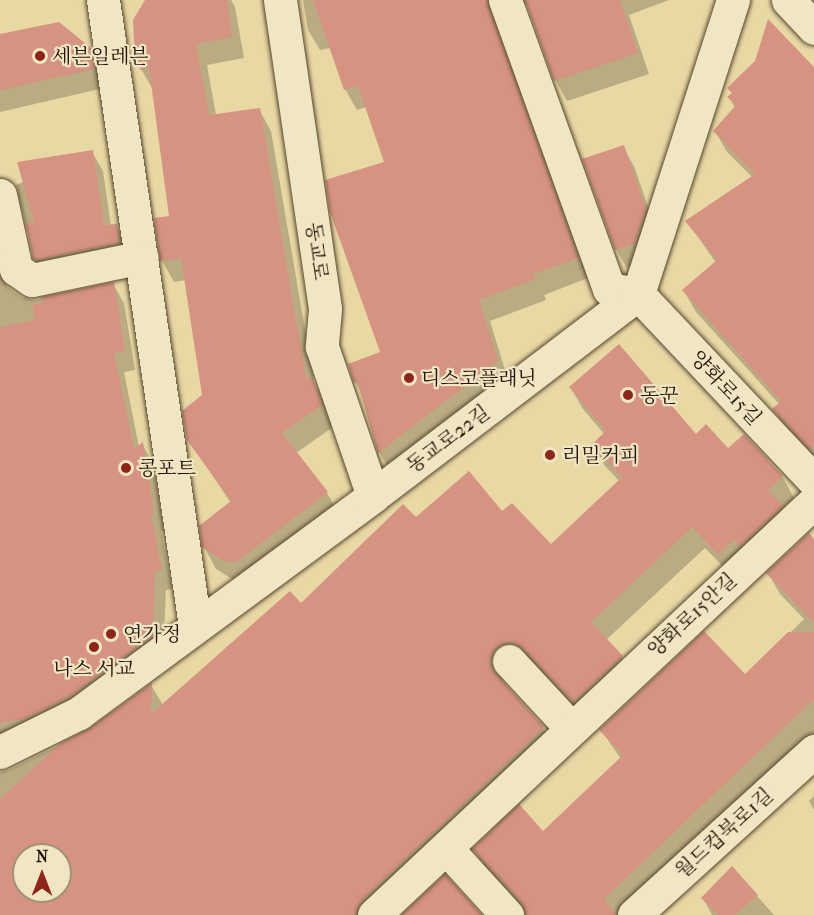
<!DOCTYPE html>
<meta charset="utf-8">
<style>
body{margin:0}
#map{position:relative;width:814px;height:915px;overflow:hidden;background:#e8d8a4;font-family:"IM FELL French Canon","Noto Serif KR",serif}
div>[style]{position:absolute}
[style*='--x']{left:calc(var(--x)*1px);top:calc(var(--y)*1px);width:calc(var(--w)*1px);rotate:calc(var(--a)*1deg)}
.shadow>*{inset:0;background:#0003}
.building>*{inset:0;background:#d69382}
.roads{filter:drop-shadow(0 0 2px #56462e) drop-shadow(0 0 2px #56462e)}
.minor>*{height:33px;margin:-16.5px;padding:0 16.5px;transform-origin:16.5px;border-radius:16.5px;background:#f0e6c4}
.dots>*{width:16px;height:16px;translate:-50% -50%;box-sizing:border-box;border:3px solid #f0e6c4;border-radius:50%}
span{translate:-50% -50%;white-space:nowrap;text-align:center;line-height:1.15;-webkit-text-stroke:4.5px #f0e6c4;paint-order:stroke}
.poi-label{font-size:20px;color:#251506}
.left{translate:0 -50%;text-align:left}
.street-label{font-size:20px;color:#251506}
.north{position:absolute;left:12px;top:843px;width:60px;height:60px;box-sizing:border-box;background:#f0e6c4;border:2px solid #9f9278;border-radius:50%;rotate:0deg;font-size:16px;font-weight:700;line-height:24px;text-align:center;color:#251506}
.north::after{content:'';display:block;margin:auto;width:21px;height:27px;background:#8f2418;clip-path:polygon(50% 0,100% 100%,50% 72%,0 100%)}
</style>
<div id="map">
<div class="shadow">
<div style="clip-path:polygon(153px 0,231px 0,235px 7px,244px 58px,207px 65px,216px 115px,259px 109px,271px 131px,314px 382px,324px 400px,333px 427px,296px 453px,327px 493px,339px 514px,237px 582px,216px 569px,204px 547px,231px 503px,188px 439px,204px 396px,186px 280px,174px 282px,162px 261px,156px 219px,171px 217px,153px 90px,136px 60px,134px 20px)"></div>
<div style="clip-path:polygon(303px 0,669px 0,629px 15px,649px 74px,567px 101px,556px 81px,528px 5px,520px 2px,588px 278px,544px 295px,546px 300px,490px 321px,509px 383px,391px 473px,380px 453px,363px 394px,355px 382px,382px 353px,385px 163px,367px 107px,357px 110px,345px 89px,331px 48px,320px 50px,308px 30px)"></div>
<div style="clip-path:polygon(0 35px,90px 49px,102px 69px,104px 88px,0 112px)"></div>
<div style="clip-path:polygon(814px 88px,814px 460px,786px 430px,774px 409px,779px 404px,696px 312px,684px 291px,716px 263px,687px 221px,752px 177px,727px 152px,715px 131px,735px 108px,729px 97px)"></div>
<div style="clip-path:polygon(623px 147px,634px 166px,656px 230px,645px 263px,627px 268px,616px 249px)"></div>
<div style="clip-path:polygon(92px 152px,103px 171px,111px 226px,116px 225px,127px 245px,46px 277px,34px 257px,16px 185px)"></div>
<div style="clip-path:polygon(0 252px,7px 287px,21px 297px,35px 300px,113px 284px,124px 303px,135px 370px,124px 372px,139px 447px,142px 444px,153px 463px,164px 532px,161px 530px,172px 589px,166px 590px,163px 655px,0 757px)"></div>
<div style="clip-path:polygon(evenodd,571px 388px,696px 436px,782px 476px,794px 498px,783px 508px,794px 528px,731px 575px,705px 548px,606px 640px,621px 657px,634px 678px,586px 722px,503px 677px,502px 684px,543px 728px,555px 749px,381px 915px,0 915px,0 772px,9px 770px,88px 731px,151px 685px,163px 705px,416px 519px,501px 513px,551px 546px,620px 482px,605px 466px,593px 445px,604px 434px,583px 409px,571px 388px,24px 855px,60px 855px,60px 891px,24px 891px,24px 855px)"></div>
<div style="clip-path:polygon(814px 541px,814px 732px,621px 915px,527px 915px,486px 870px,474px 849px,543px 833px,621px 759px,601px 730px,745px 677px,804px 619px,780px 594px,768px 573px)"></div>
<div style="clip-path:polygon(814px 796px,814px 810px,809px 801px)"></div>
<div style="clip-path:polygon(732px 868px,774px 915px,712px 915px,703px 898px)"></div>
</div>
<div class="building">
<div style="clip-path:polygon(145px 0,227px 0,232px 37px,196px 44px,209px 115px,260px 108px,306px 379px,312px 377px,322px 405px,282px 433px,328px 492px,235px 563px,223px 561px,202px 547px,199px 526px,231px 501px,187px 440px,182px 411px,202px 395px,181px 258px,160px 261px,154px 218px,169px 216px,149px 68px,140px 70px,138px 59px,135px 60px,133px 20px)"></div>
<div style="clip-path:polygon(313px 0,487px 0,578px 258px,533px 274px,535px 279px,479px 300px,498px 361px,378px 453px,357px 381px,354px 383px,348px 364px,380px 352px,330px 212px,325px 180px,384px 162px,358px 86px,344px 90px)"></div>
<div style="clip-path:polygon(525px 0,620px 0,638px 53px,554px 81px)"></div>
<div style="clip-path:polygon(768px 19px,814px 67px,814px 446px,810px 450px,772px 409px,781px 401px,682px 290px,717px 260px,685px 221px,755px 174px,713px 131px,736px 105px,727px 97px,732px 93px,727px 88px,755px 61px)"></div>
<div style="clip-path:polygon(59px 22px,91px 48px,94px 69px,0 90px,0 34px)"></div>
<div style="clip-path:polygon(624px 145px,646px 209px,634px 244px,615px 250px,582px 159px)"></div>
<div style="clip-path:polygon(93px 150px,104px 225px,117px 224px,120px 243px,36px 260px,33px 258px,26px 224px,34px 222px,17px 162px)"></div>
<div style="clip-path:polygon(114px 282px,125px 351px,114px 353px,134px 449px,143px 442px,154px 514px,151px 513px,162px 570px,155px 571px,153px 635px,69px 697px,24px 719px,0 723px,0 327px,35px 320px,32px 305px,43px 303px,41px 297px)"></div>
<div style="clip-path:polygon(evenodd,619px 344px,696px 434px,706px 424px,728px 448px,744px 434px,783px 476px,768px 490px,783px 506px,740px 546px,734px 539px,718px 555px,692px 527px,591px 622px,623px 656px,573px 702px,522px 648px,514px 643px,505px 643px,496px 648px,491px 656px,491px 666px,495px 673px,544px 727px,361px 901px,356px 915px,0 915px,0 799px,61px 743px,90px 728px,152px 683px,151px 714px,290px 591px,301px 603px,403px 504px,416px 517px,469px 471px,502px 511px,512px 503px,551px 544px,622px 477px,591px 445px,606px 431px,569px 387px,619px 344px,24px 855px,60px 855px,60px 891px,24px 891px,24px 855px)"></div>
<div style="clip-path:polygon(809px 533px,814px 539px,814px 623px,766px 573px)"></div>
<div style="clip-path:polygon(704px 631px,745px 674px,788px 632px,814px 632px,814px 699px,604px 899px,616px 915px,525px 915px,521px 902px,472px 849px,519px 804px,543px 831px,623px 755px,599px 730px)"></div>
<div style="clip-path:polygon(732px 866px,758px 895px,735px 915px,718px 915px,701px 898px)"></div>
<div style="clip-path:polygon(445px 874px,482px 915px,401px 915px)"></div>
</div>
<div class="roads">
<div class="minor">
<div style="--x:103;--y:0;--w:633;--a:81.64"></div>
<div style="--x:280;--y:0;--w:312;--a:81.7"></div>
<div style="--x:325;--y:309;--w:38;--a:95"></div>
<div style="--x:322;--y:347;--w:157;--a:71.1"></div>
<div style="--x:505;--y:0;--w:307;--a:70.2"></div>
<div style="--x:609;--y:289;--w:29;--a:10"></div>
<div style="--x:788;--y:0;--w:38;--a:47"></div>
<div style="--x:0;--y:195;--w:76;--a:77.8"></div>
<div style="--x:16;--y:269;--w:19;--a:35"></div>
<div style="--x:32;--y:280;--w:112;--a:-11.8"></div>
<div style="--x:638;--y:294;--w:257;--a:46.7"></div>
<div style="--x:509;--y:661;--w:91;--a:47.2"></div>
<div style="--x:0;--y:752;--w:88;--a:-26.3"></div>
<div style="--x:79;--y:713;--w:365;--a:-36.4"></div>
<div style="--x:373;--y:496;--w:333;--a:-37.3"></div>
<div style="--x:638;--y:294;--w:309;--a:-72.1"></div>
<div style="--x:446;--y:848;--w:91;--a:47.7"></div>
<div style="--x:374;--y:915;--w:603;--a:-43.19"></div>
<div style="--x:634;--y:915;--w:244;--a:-42.3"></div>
</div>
</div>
<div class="dots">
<div style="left:40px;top:56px;background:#8f2418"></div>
<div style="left:409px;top:378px;background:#8f2418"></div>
<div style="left:628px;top:395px;background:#8f2418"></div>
<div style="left:550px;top:455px;background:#8f2418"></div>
<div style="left:126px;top:468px;background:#8f2418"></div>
<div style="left:111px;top:634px;background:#8f2418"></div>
<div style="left:94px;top:647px;background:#8f2418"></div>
</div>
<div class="poi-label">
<span class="left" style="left:52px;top:56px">세븐일레븐</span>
<span class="left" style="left:421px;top:378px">디스코플래닛</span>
<span class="left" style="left:640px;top:395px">동꾼</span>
<span class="left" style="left:562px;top:455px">리밀커피</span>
<span class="left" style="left:138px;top:468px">콩포트</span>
<span class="left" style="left:123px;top:634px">연가정</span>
<span style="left:94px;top:668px">나스 서교</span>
</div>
<div class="street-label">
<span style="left:317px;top:251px;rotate:82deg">동교로</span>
<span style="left:726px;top:388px;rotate:47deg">양화로15길</span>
<span style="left:448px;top:439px;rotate:-37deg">동교로22길</span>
<span style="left:692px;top:615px;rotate:-43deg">양화로15안길</span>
<span style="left:724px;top:833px;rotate:-42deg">월드컵북로1길</span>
</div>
<div class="north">N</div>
</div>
